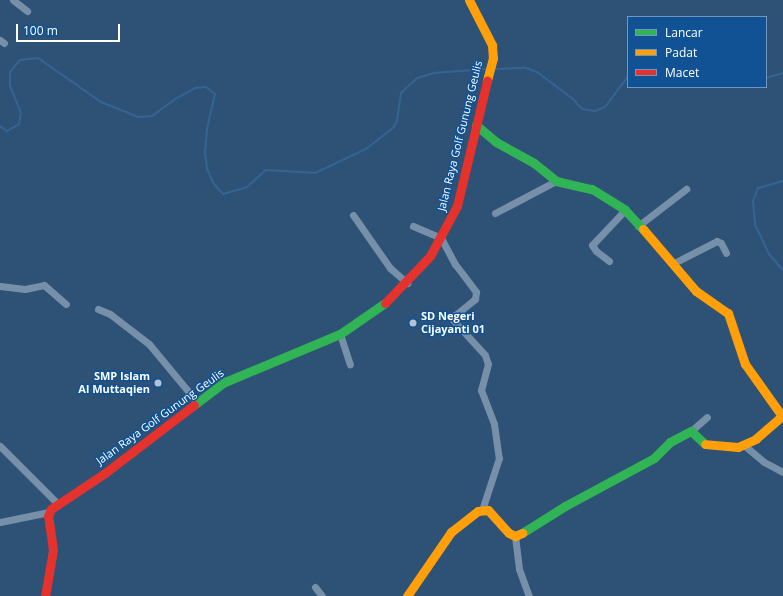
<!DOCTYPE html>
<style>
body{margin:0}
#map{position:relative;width:783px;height:596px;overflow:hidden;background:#2e5276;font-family:"Open Sans",sans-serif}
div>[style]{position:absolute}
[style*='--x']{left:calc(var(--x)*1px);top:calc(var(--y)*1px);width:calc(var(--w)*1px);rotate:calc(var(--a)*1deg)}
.stream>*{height:2px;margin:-1px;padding:0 1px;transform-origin:1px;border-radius:1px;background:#356494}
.street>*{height:7px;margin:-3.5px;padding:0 3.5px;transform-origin:3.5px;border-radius:3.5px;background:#7690a9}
.fast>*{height:9px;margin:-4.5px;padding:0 4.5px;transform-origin:4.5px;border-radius:4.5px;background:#30b455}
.slow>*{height:9px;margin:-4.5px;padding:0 4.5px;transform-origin:4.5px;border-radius:4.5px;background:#ff9f0a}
.jam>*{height:9px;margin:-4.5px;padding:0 4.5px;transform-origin:4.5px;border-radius:4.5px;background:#e5322d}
.dots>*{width:11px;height:11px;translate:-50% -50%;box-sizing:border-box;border:2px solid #105294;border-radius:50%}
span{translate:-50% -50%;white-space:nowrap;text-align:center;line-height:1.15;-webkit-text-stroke:3px #105294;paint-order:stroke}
.street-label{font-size:11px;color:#fff}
.poi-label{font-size:11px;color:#fff;font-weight:700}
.left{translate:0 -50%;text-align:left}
.right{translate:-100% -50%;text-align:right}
.legend{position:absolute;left:627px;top:16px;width:140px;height:72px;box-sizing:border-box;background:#105294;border:1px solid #7097bf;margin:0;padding:5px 7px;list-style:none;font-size:12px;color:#fff}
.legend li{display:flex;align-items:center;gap:8px;height:20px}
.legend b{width:20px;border:1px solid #7097bf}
.scale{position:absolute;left:16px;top:24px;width:104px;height:18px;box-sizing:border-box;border:2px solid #fff;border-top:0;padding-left:5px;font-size:12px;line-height:14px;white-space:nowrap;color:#fff;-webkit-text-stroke:3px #105294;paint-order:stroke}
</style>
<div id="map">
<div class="stream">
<div style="--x:493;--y:69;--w:33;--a:-2"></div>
<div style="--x:526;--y:68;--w:12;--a:20"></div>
<div style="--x:537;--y:72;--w:45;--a:36.9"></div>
<div style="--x:573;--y:99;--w:13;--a:48"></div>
<div style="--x:582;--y:109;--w:13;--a:9"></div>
<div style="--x:595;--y:111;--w:11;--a:-22"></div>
<div style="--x:605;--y:107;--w:38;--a:-53"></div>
<div style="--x:766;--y:78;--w:18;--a:-16"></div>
<div style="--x:0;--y:126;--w:9;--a:36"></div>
<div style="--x:7;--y:131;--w:14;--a:-30"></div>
<div style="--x:19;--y:124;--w:11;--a:-80"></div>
<div style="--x:21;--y:113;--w:29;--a:-112"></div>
<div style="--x:10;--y:86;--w:14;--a:-90"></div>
<div style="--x:10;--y:72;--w:16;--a:-50"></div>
<div style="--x:20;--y:60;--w:18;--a:-6"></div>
<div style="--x:38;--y:58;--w:77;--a:34.9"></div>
<div style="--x:101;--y:102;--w:40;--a:22"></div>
<div style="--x:138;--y:117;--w:14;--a:-4"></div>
<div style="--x:152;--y:116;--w:31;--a:-36"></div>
<div style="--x:177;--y:98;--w:21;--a:-29"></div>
<div style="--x:195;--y:88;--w:11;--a:-5"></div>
<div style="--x:206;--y:87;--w:11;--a:38"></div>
<div style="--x:215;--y:94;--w:37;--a:103"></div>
<div style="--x:207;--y:130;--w:22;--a:95"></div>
<div style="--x:205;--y:152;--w:17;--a:83"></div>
<div style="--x:207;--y:169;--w:17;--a:65"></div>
<div style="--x:214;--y:184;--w:13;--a:48"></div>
<div style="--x:223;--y:194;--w:25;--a:-16"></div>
<div style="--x:247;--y:187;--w:25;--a:-42"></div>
<div style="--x:266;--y:170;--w:49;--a:3.5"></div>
<div style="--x:315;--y:173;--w:56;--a:-25.2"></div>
<div style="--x:366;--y:149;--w:34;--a:-38"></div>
<div style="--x:393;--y:128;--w:8;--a:-60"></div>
<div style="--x:397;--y:121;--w:28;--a:-82"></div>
<div style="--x:401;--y:93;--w:22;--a:-43"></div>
<div style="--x:417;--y:78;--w:18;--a:-16"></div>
<div style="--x:434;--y:73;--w:53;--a:-4.3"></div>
<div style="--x:783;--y:181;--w:26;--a:164"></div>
<div style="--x:758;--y:188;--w:14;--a:111"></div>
<div style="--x:753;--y:201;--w:24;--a:85"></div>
<div style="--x:755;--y:225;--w:13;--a:63"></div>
<div style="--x:761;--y:237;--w:19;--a:65"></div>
<div style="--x:769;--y:254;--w:21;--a:49"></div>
</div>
<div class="street">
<div style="--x:13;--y:0;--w:18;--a:38"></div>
<div style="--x:0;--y:40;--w:5;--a:37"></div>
<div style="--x:495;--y:213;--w:69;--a:-27.7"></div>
<div style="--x:353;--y:215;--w:65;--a:55.1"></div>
<div style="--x:390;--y:268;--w:23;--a:41"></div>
<div style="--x:413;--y:226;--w:30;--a:23"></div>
<div style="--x:441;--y:238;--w:30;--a:62"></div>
<div style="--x:455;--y:264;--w:35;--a:53"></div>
<div style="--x:476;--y:292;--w:7;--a:98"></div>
<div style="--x:475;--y:299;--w:26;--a:141"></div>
<div style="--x:455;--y:315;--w:5;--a:112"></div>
<div style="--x:453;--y:320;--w:47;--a:47.6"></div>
<div style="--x:485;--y:355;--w:9;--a:72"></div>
<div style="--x:488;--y:364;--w:27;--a:105"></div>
<div style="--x:481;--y:390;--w:36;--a:69"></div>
<div style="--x:494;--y:424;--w:34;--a:82"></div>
<div style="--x:499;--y:458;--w:55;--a:108.1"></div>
<div style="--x:638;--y:226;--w:61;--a:-37.6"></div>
<div style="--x:609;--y:261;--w:16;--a:-142"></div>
<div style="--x:596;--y:251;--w:7;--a:-124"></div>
<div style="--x:592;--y:245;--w:48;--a:-46.7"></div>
<div style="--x:674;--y:263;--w:48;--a:-27.1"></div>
<div style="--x:717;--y:241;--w:4;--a:27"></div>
<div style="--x:721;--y:243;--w:11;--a:63"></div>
<div style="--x:0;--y:286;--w:25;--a:7"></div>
<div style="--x:25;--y:289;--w:19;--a:-12"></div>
<div style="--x:44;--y:285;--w:29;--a:41"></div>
<div style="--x:98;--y:309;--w:13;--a:23"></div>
<div style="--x:110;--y:314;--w:49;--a:37.6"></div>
<div style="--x:149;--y:344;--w:75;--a:50.4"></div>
<div style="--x:340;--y:334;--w:32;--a:72"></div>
<div style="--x:691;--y:431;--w:21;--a:-41"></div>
<div style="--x:0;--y:446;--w:82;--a:45"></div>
<div style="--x:745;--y:446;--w:25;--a:40"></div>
<div style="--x:764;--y:462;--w:21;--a:28"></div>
<div style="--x:0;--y:522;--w:50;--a:-11.5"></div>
<div style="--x:515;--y:536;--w:33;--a:83"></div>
<div style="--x:519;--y:569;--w:29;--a:70"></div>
<div style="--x:315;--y:587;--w:11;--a:52"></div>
</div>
<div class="fast">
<div style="--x:476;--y:125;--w:26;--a:40"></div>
<div style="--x:496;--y:142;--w:43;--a:28.9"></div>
<div style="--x:534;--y:163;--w:28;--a:39"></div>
<div style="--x:556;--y:181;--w:37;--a:13"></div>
<div style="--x:592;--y:189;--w:39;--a:32"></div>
<div style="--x:625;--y:210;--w:26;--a:47"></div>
<div style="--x:194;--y:405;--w:39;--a:-37"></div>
<div style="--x:225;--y:382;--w:125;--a:-22.7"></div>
<div style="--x:340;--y:334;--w:55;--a:-34.6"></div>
<div style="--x:522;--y:533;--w:51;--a:-32.1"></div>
<div style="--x:565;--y:506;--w:101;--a:-28.3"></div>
<div style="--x:654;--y:458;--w:23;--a:-45"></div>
<div style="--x:670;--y:442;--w:24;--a:-28"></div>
<div style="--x:691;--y:431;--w:19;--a:43"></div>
</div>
<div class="slow">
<div style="--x:469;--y:0;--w:51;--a:62.9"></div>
<div style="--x:492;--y:45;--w:13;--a:86"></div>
<div style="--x:493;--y:58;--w:24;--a:105"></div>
<div style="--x:643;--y:229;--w:82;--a:49.5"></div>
<div style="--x:696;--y:291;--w:39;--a:35"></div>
<div style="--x:728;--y:313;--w:54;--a:71.6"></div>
<div style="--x:745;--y:364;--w:64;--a:54.6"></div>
<div style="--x:782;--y:416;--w:35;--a:139"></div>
<div style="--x:756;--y:439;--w:20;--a:156"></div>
<div style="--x:738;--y:447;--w:33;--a:-175"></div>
<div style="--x:407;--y:596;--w:78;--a:-55.5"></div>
<div style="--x:451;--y:532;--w:34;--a:-38"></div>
<div style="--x:478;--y:511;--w:10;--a:-6"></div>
<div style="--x:488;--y:510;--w:31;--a:48"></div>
<div style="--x:509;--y:533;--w:7;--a:27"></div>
<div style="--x:515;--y:536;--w:8;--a:-23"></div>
</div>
<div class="jam">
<div style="--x:385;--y:303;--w:65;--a:-46.2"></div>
<div style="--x:430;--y:256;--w:57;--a:-61.6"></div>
<div style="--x:457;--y:206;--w:129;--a:-76.5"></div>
<div style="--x:45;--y:596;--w:47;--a:-80.1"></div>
<div style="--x:53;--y:550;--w:34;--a:-98"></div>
<div style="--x:48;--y:516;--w:8;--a:-67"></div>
<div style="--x:51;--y:509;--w:65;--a:-33.7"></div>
<div style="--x:105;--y:473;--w:112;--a:-37.4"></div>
</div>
<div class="dots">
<div style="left:413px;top:323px;background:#b6c2cf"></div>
<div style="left:158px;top:383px;background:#b6c2cf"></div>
</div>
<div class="street-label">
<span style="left:460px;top:136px;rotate:-76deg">Jalan Raya Golf Gunung Geulis</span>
<span style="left:160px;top:417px;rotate:-36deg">Jalan Raya Golf Gunung Geulis</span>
</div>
<div class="poi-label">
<span class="left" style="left:421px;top:323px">SD Negeri<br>Cijayanti 01</span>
<span class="right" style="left:150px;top:383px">SMP Islam<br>Al Muttaqien</span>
</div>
<ul class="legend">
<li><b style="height:5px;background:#30b455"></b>Lancar</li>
<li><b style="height:5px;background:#ff9f0a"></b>Padat</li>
<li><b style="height:5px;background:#e5322d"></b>Macet</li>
</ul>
<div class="scale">100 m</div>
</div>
